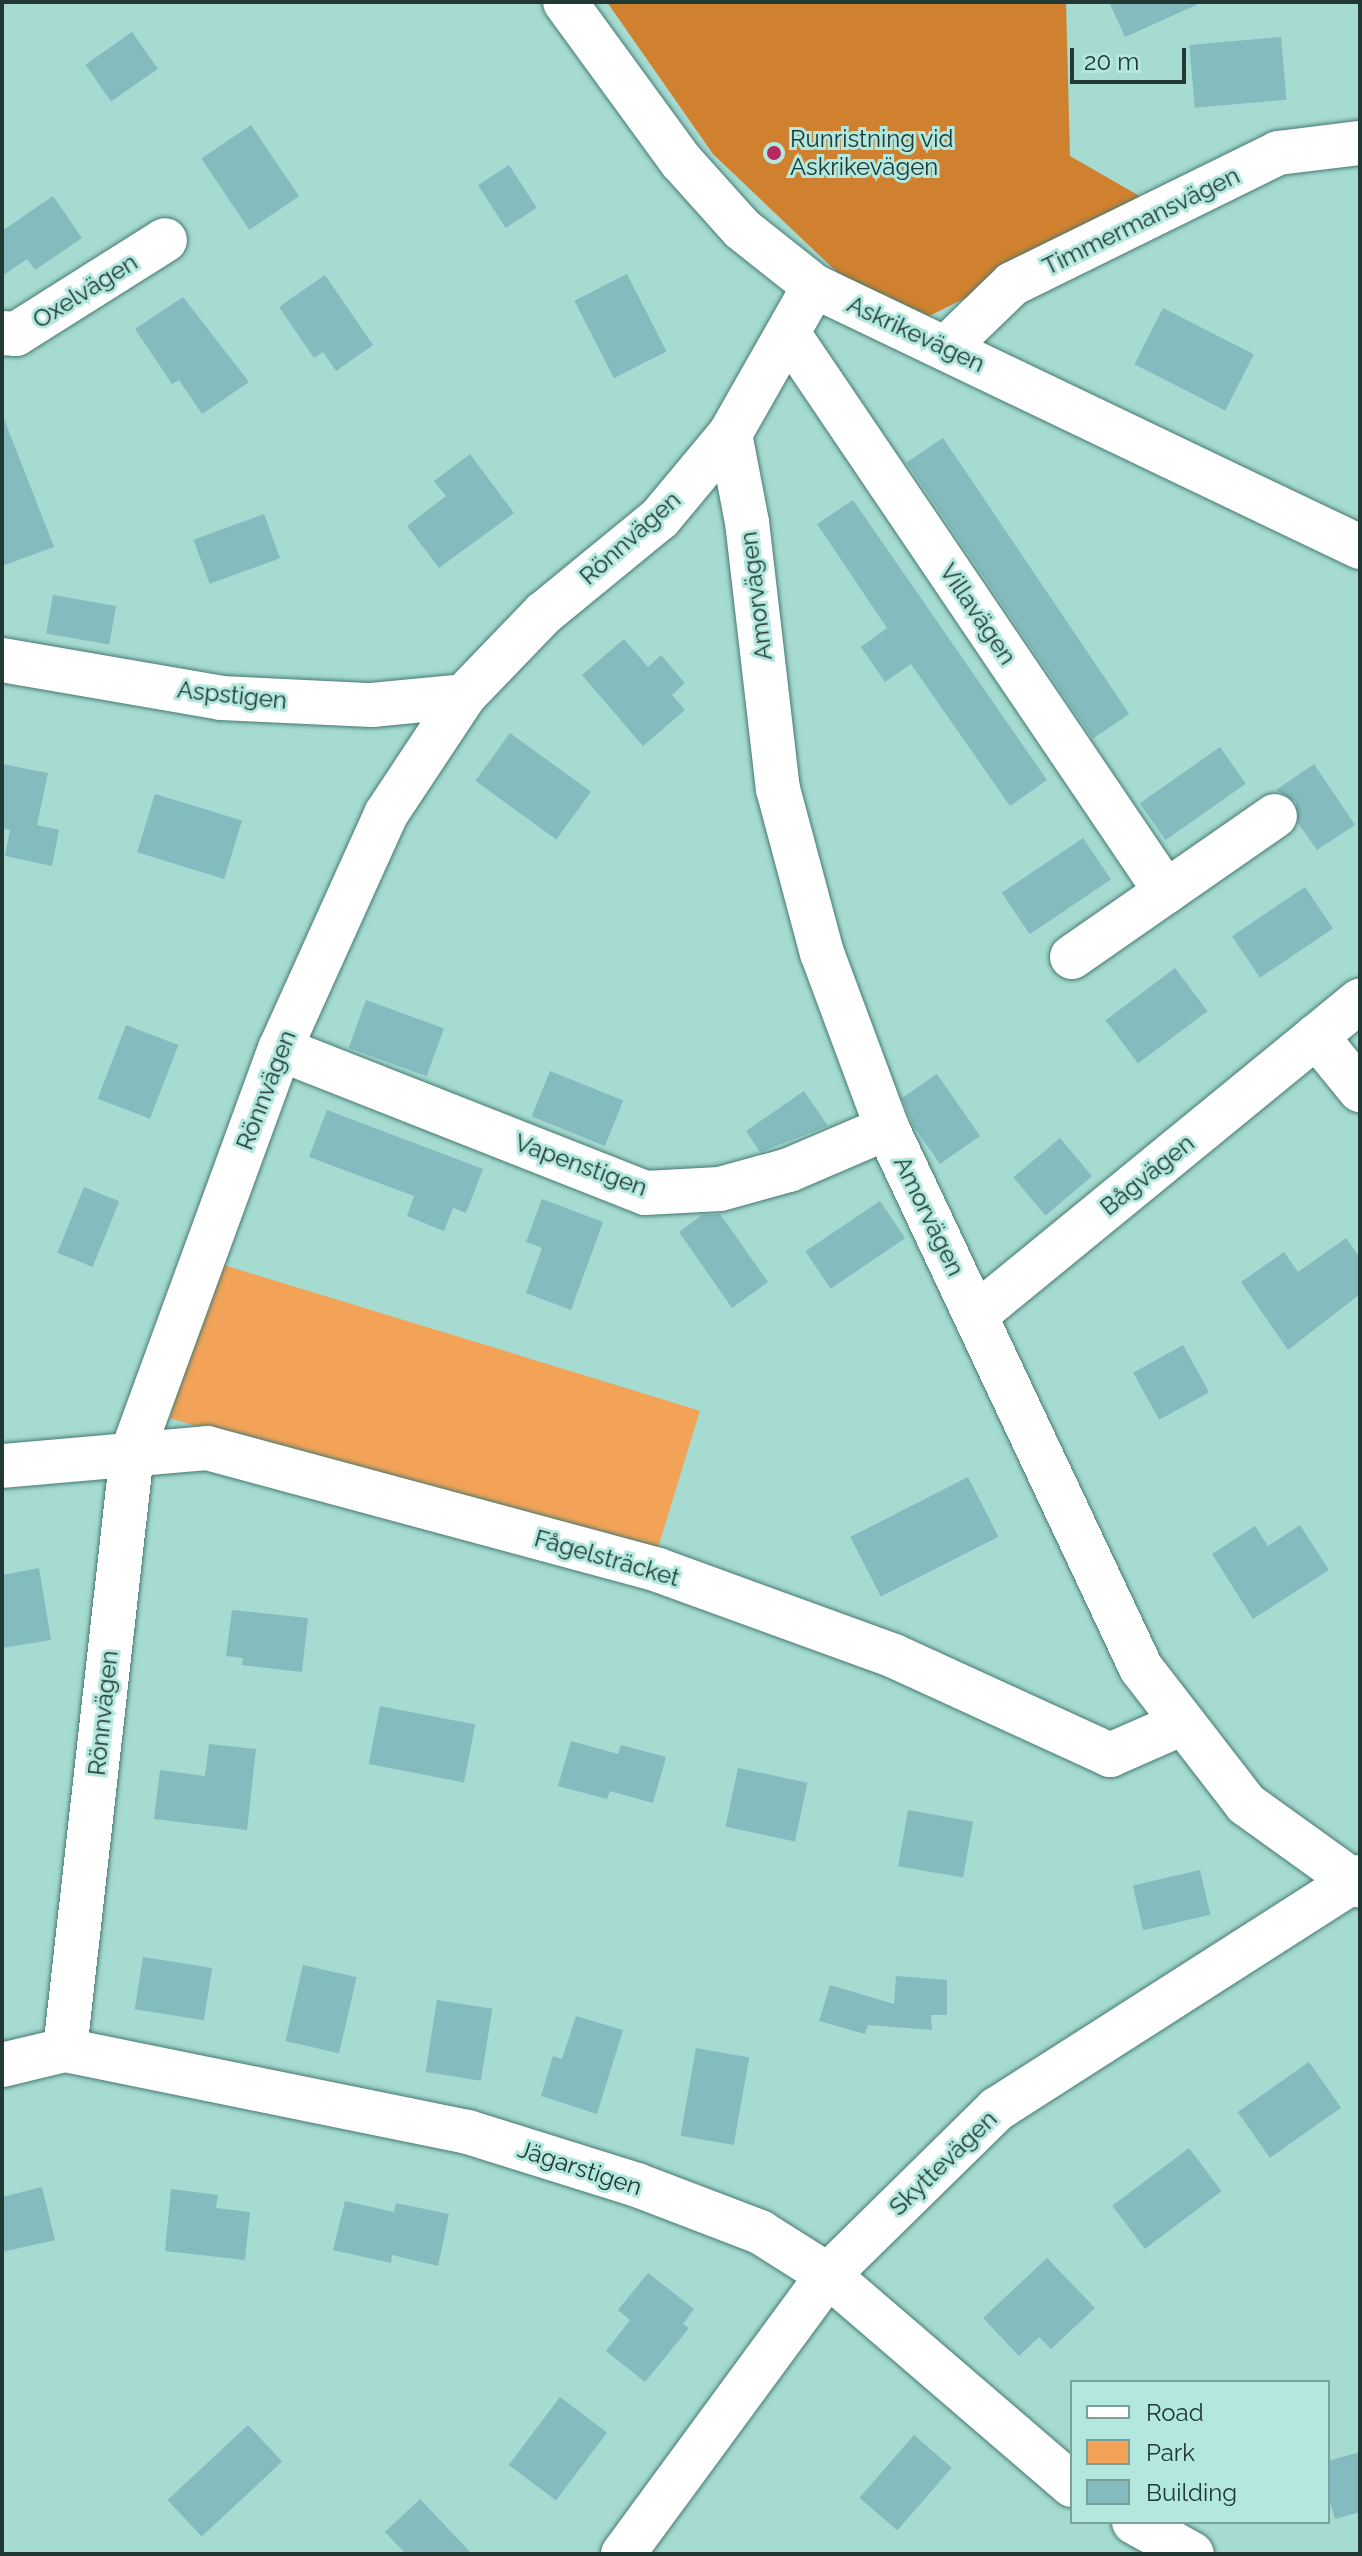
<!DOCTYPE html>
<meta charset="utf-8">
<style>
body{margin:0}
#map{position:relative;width:1362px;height:2556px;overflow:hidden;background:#a5dbd1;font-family:Raleway,sans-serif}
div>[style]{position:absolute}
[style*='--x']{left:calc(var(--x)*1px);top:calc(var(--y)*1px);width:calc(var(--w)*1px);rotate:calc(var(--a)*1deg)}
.green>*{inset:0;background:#f2a358;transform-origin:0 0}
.forest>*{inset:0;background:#d0812f}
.building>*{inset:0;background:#84bbbf;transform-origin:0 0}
.roads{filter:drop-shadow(0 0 2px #467971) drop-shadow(0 0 2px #467971)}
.minor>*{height:44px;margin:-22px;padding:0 22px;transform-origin:22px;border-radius:22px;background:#fff}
.dots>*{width:22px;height:22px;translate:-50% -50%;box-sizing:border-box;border:4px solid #b2e8de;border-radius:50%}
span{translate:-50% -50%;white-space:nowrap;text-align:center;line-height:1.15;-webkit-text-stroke:6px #b2e8de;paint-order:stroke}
.poi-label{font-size:24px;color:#223834}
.left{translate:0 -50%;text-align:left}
.street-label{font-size:24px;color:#223834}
.frame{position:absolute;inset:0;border:4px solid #223834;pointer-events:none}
.legend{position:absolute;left:1070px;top:2380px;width:260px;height:144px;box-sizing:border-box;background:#b2e8de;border:2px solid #78a29a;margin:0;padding:10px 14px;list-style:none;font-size:24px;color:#223834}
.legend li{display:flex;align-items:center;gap:16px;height:40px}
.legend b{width:40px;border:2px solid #78a29a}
.scale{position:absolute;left:1070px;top:48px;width:116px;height:36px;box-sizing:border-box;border:4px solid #223834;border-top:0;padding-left:10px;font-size:24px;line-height:28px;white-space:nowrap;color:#223834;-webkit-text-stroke:6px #b2e8de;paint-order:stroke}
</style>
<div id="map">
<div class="green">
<div style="left:217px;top:1263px;width:505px;height:162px;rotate:17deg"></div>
</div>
<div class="forest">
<div style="clip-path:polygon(607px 2px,1066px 2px,1070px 156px,1155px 205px,929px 316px,839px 274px,713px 154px)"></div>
</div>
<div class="building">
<div style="clip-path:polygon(1109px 2px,1203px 2px,1125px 37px)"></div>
<div style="left:132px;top:32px;width:45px;height:57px;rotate:55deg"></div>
<div style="left:1281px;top:37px;width:63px;height:92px;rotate:85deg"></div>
<div style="left:251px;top:125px;width:86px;height:60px;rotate:56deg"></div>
<div style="left:509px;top:165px;width:51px;height:37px;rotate:57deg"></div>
<div style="clip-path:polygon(53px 196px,82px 238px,35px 270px,27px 259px,2px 276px,2px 231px)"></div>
<div style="left:627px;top:274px;width:87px;height:59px;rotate:63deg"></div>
<div style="clip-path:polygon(325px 275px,373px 345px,336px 371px,323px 352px,314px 358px,279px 307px)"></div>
<div style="clip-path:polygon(183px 297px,249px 382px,202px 414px,179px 380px,172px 384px,135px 329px)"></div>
<div style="left:1163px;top:308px;width:102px;height:63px;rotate:27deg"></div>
<div style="clip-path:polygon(4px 419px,54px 547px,2px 566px,2px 420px)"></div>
<div style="left:943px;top:438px;width:333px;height:44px;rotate:56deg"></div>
<div style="clip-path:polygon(470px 454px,514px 513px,439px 568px,407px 526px,446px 496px,434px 481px)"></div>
<div style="clip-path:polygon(853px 500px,1047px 780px,1010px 806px,911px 664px,885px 682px,861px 647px,887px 628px,817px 524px)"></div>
<div style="left:264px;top:514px;width:47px;height:75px;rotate:70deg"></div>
<div style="left:53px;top:595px;width:64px;height:39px;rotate:10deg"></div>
<div style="clip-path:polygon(624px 639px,648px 667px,661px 655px,685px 683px,672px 695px,685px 710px,643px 746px,582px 675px)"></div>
<div style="left:510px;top:733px;width:100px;height:59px;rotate:36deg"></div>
<div style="left:1220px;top:747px;width:45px;height:98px;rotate:55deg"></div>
<div style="clip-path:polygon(2px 764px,48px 773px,37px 825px,59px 830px,52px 866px,5px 856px,10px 830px,2px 828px)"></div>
<div style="clip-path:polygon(1314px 764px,1355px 825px,1317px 850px,1298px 823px,1296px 802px,1276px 790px)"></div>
<div style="left:155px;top:794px;width:91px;height:61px;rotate:17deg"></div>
<div style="left:1083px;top:838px;width:50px;height:98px;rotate:56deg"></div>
<div style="left:1305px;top:887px;width:50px;height:88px;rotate:56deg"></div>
<div style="left:1175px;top:968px;width:54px;height:87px;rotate:53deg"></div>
<div style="left:366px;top:1000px;width:83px;height:51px;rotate:20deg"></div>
<div style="left:126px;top:1025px;width:56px;height:79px;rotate:21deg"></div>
<div style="left:550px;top:1071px;width:79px;height:49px;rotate:22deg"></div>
<div style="clip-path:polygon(937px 1074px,980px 1136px,940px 1164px,914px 1127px,902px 1098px)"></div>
<div style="clip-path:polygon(804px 1091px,828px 1126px,760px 1152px,746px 1131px)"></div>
<div style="clip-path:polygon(327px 1110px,483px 1169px,466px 1213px,453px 1208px,444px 1231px,407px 1216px,414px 1196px,309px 1157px)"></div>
<div style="left:1060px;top:1138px;width:50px;height:61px;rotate:50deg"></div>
<div style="left:84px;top:1187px;width:38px;height:71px;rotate:22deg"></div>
<div style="clip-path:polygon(542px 1199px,603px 1222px,571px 1310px,526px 1293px,542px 1248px,526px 1242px)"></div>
<div style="left:880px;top:1201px;width:45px;height:90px;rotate:56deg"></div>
<div style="clip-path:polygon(720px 1214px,768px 1282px,732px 1308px,679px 1232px,702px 1215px)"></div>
<div style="clip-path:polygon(1346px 1238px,1360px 1258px,1360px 1294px,1288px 1350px,1241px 1282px,1284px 1252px,1298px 1272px)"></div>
<div style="left:1183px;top:1345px;width:54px;height:57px;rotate:61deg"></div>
<div style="left:968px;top:1477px;width:67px;height:132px;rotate:63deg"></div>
<div style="clip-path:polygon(1300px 1525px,1329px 1570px,1253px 1619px,1212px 1554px,1255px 1526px,1268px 1546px)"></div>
<div style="clip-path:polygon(39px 1568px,51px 1640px,2px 1648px,2px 1575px)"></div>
<div style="clip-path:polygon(232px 1610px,308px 1618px,302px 1672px,242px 1665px,243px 1658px,226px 1656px)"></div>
<div style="left:380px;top:1706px;width:97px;height:59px;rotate:11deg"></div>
<div style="clip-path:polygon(571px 1741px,618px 1754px,621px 1745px,666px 1757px,653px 1803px,610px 1791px,607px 1799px,558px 1786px)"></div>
<div style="clip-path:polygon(209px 1744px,256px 1749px,247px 1830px,154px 1819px,160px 1770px,205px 1776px)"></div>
<div style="left:738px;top:1768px;width:71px;height:60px;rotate:12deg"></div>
<div style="left:908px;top:1810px;width:66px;height:57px;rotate:10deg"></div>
<div style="left:1200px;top:1870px;width:46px;height:69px;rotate:77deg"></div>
<div style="left:143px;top:1957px;width:70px;height:53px;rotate:9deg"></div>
<div style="left:303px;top:1965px;width:55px;height:78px;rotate:13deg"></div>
<div style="clip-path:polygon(896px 1976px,947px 1980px,947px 2015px,931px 2015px,932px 2030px,868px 2025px,865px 2034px,819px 2021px,830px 1985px,894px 2004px)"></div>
<div style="left:437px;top:2000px;width:56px;height:73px;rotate:9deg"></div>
<div style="clip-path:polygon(576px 2016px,623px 2030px,597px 2114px,541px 2096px,553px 2056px,562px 2059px)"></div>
<div style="left:696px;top:2048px;width:54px;height:89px;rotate:10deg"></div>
<div style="left:1309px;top:2062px;width:56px;height:87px;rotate:55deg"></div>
<div style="left:1189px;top:2148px;width:54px;height:96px;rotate:53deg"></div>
<div style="clip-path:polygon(42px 2187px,55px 2240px,2px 2252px,2px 2197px)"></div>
<div style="clip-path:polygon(171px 2189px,218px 2195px,216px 2208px,250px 2212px,245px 2260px,165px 2251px)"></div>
<div style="clip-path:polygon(345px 2201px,394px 2212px,396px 2203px,449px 2214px,438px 2266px,392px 2255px,391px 2263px,333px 2250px)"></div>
<div style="clip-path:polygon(1047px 2258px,1095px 2308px,1051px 2349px,1039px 2337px,1019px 2356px,983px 2318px)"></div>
<div style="clip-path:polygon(648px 2273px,694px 2309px,683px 2324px,689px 2328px,645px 2382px,606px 2351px,630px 2320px,618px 2310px)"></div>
<div style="left:560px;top:2397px;width:59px;height:85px;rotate:37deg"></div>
<div style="left:248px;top:2425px;width:50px;height:110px;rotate:47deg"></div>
<div style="left:914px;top:2435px;width:50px;height:83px;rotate:41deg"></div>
<div style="clip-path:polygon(1360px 2452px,1360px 2512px,1335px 2519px,1328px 2495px,1328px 2461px)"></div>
<div style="clip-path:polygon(420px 2499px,472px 2554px,406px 2554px,385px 2532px)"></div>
</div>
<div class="roads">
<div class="minor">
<div style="--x:565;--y:2;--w:197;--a:53.9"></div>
<div style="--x:681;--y:161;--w:91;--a:48.1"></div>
<div style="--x:742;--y:229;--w:92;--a:38.4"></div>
<div style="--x:814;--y:286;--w:605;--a:25.55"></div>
<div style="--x:2;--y:333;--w:14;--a:4"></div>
<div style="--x:16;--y:334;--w:176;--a:-32.2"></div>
<div style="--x:790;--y:336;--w:671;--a:55.93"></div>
<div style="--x:946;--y:348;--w:92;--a:-44.1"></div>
<div style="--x:1012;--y:284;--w:297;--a:-26.2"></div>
<div style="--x:1278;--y:153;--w:83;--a:-7"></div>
<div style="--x:730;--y:434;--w:90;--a:79.1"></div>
<div style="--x:747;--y:522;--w:269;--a:83.4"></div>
<div style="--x:778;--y:789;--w:170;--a:75"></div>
<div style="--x:822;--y:953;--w:187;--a:69.6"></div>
<div style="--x:887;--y:1128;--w:597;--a:64.81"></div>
<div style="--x:1141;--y:1668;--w:172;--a:52.3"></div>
<div style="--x:1246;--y:1804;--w:140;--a:35.7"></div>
<div style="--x:2;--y:660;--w:222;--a:9.8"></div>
<div style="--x:221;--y:698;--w:151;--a:2.7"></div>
<div style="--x:372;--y:705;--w:92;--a:-5.6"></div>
<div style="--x:1072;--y:957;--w:247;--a:-34.8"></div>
<div style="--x:1316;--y:1036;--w:70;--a:50.8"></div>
<div style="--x:280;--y:1049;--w:392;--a:21.5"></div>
<div style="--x:645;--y:1193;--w:75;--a:-3.1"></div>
<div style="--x:720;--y:1189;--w:72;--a:-15.4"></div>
<div style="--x:789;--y:1170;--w:107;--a:-23.2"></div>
<div style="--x:977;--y:1314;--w:495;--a:-39.3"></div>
<div style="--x:2;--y:1466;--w:206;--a:-5"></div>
<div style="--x:207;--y:1448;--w:467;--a:15.1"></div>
<div style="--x:658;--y:1570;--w:251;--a:20"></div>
<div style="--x:894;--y:1656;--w:238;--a:24.6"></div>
<div style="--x:1110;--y:1755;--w:80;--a:-23.7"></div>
<div style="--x:65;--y:2050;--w:601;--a:-83.6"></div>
<div style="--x:132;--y:1453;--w:430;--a:-69.9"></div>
<div style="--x:280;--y:1049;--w:258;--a:-65.7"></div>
<div style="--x:386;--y:814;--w:141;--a:-56.5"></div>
<div style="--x:464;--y:696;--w:115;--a:-46.1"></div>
<div style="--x:544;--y:613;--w:150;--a:-39.3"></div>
<div style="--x:660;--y:518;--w:109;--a:-50.2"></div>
<div style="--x:730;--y:434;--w:170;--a:-60.4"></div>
<div style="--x:2;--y:2065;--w:65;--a:-13.4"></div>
<div style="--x:65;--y:2050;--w:411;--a:11.5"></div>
<div style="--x:468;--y:2132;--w:177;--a:17.4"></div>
<div style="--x:637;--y:2185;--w:132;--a:20.9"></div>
<div style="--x:760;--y:2232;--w:80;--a:32.3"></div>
<div style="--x:828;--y:2275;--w:322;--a:40.7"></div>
<div style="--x:1134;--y:2522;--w:66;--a:28.9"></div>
<div style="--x:623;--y:2554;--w:346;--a:-53.7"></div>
<div style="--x:828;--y:2275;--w:237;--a:-44.5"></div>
<div style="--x:997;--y:2109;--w:431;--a:-32.6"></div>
</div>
</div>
<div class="dots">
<div style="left:774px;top:153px;background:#b62961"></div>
</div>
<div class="poi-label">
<span class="left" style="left:790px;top:153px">Runristning vid<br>Askrikevägen</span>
</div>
<div class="street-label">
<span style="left:1141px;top:221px;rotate:-26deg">Timmermansvägen</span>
<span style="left:85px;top:291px;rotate:-32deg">Oxelvägen</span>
<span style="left:916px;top:334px;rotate:25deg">Askrikevägen</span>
<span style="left:630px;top:538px;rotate:-42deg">Rönnvägen</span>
<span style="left:756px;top:596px;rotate:-97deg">Amorvägen</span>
<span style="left:978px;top:614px;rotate:56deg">Villavägen</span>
<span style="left:232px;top:695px;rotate:6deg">Aspstigen</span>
<span style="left:266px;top:1090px;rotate:-69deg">Rönnvägen</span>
<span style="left:581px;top:1165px;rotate:20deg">Vapenstigen</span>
<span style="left:1147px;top:1175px;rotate:-39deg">Bågvägen</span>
<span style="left:929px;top:1216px;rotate:64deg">Amorvägen</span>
<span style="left:607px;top:1558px;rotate:16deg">Fågelsträcket</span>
<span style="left:103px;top:1713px;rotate:-84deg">Rönnvägen</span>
<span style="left:943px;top:2163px;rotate:-44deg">Skyttevägen</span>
<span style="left:580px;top:2168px;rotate:18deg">Jägarstigen</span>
</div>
<div class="frame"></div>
<ul class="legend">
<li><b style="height:10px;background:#fff"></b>Road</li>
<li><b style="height:22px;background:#f2a358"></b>Park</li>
<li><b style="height:22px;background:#84bbbf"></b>Building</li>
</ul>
<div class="scale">20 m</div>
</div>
